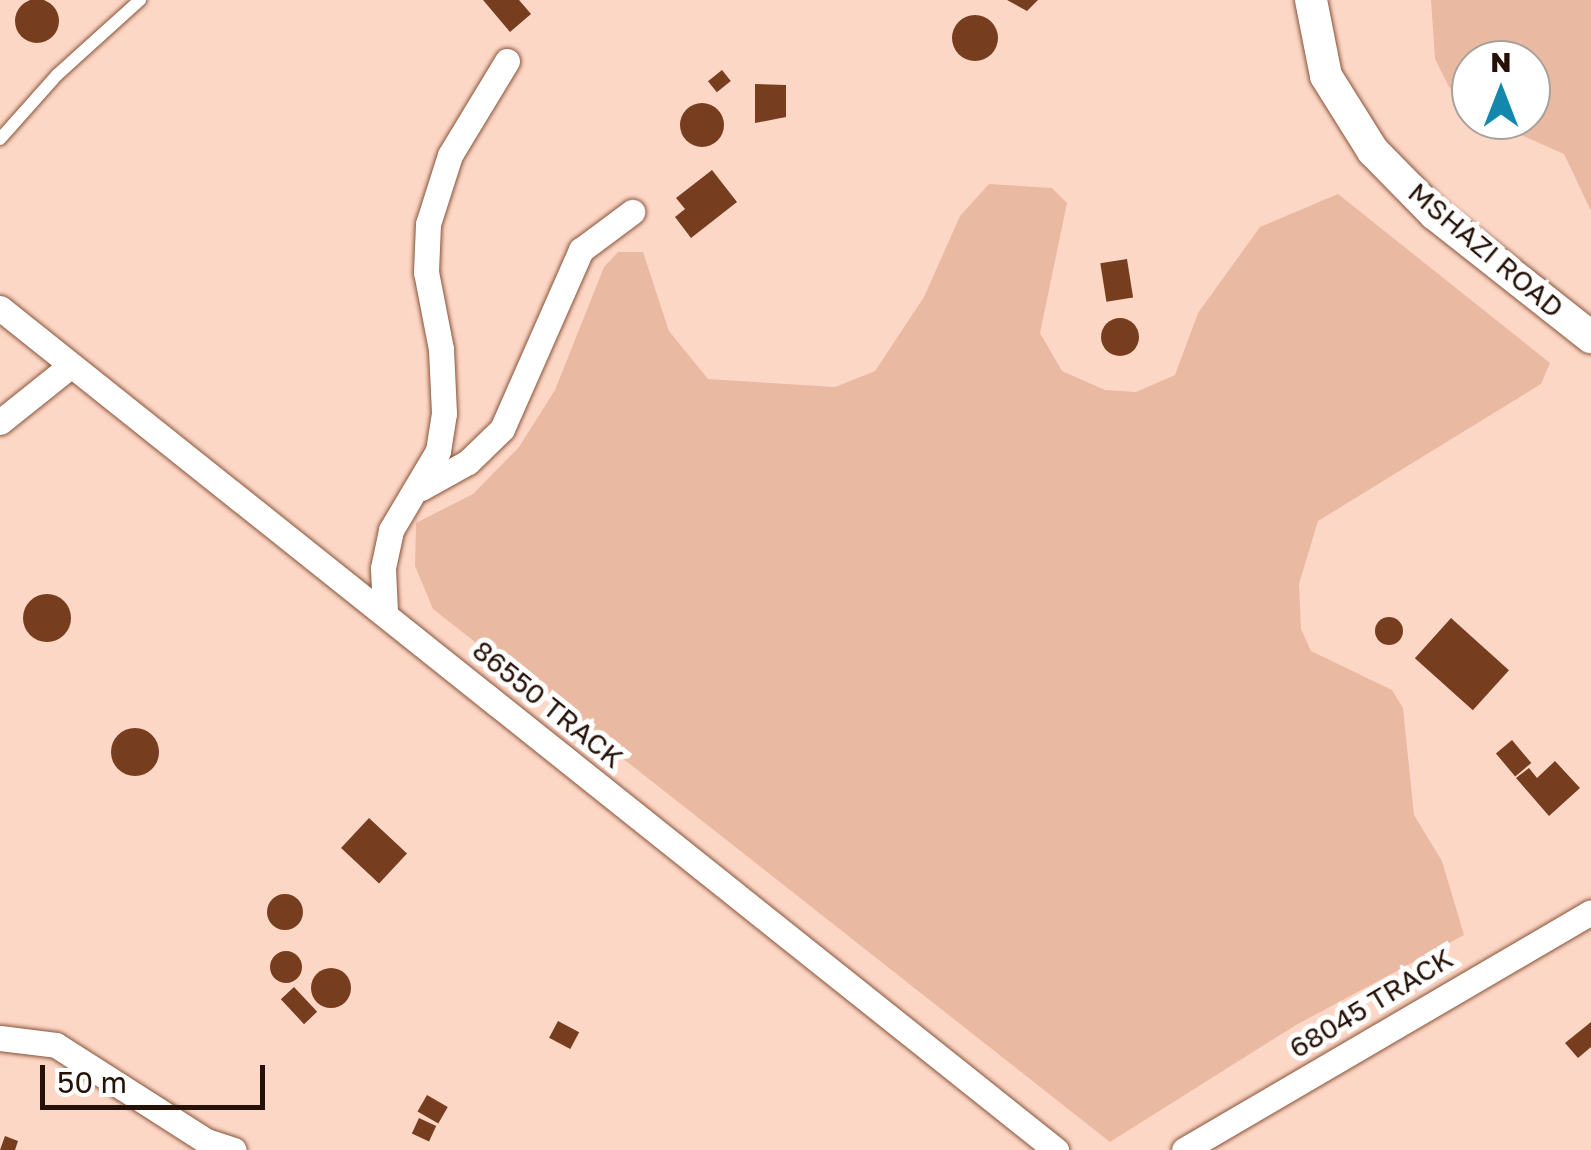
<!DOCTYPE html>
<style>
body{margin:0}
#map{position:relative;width:1591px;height:1150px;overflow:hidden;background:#fdd7c6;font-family:"Golos Text",sans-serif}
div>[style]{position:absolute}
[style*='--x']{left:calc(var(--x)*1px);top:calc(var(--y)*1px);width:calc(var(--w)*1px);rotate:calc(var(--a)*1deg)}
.green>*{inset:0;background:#eab9a2}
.building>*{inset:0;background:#773d1f;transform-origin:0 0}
.round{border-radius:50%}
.roads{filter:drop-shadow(0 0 2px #875339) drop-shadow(0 0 2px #875339)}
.service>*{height:12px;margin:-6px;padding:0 6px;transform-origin:6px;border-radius:6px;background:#fff}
.minor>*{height:25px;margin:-12.5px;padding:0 12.5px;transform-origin:12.5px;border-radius:12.5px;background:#fff}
.tertiary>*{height:32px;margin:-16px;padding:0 16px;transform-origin:16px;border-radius:16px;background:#fff}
span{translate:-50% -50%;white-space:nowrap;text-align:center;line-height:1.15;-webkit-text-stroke:10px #fff;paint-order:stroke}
.street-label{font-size:28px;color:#261106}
.north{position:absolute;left:1451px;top:40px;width:100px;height:100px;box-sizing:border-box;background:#fff;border:2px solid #a8a09b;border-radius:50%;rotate:0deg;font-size:28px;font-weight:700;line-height:40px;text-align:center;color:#261106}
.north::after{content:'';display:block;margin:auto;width:35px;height:45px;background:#1388ac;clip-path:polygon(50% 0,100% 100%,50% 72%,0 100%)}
.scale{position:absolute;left:40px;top:1065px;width:225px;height:45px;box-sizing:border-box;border:5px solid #261106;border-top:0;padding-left:12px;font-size:30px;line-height:35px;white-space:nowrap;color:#261106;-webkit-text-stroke:8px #fff;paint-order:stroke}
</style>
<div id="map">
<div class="green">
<div style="clip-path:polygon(1431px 0,1591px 0,1591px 211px,1564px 154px,1487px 120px,1531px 120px,1531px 60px,1471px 60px,1471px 107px,1449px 87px,1435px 59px)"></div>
<div style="clip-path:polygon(989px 184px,1052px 188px,1067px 203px,1040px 333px,1062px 371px,1105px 390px,1136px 392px,1175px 375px,1198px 313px,1260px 227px,1338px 194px,1550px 363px,1541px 384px,1318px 521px,1299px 584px,1301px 629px,1311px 651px,1392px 690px,1403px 708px,1414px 815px,1442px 861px,1464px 935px,1296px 1025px,1110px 1142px,433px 609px,415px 566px,416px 523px,473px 494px,519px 447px,555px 390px,604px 267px,618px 252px,643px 252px,669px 331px,708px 379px,835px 387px,875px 371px,924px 297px,960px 216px)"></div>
</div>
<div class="building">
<div class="round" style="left:15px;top:-1px;width:44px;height:44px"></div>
<div style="clip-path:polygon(483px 0,519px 0,531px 14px,510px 32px)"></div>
<div style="clip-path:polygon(1007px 0,1038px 0,1027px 11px)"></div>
<div class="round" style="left:952px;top:15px;width:46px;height:46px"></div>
<div style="left:722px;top:70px;width:14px;height:18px;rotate:51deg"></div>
<div style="clip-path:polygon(755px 84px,786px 85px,786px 117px,755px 123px)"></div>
<div class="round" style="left:680px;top:103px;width:44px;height:44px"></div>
<div style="clip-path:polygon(712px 170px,737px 202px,691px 238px,675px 217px,685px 209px,676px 198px)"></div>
<div style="left:1127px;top:259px;width:39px;height:27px;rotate:81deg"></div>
<div class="round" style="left:1101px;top:318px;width:38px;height:38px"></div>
<div class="round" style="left:23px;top:594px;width:48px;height:48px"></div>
<div class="round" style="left:1375px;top:617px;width:28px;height:28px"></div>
<div style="left:1451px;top:618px;width:78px;height:54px;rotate:42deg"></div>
<div class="round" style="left:111px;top:728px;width:48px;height:48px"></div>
<div style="left:1512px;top:740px;width:30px;height:21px;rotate:50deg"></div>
<div style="clip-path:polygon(1555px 761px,1580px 788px,1549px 816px,1516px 778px,1529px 768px,1537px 778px)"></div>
<div style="left:369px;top:818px;width:52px;height:41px;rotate:43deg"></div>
<div class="round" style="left:267px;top:894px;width:36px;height:36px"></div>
<div class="round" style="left:270px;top:951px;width:32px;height:32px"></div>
<div class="round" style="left:311px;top:968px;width:40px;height:40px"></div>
<div style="left:294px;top:987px;width:34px;height:18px;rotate:47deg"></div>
<div style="left:558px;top:1021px;width:24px;height:19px;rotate:28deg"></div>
<div style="clip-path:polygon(1591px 1022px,1591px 1047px,1578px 1058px,1565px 1043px)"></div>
<div style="left:427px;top:1095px;width:24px;height:19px;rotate:30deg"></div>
<div style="left:419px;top:1118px;width:19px;height:17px;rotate:25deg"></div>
<div style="clip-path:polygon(5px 1136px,18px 1141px,15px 1150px,0 1150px)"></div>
</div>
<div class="roads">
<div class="service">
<div style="--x:0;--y:139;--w:86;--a:-48.3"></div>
<div style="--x:57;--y:75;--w:112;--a:-42.1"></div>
</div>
<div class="minor">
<div style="--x:0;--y:308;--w:1351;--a:38.57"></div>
<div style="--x:0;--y:422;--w:88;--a:-38.6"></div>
<div style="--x:421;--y:488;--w:54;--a:-29"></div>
<div style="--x:468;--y:462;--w:47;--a:-44.1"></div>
<div style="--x:502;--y:429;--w:196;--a:-66.2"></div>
<div style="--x:581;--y:250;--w:64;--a:-36.7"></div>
<div style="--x:385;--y:611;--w:43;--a:-92.7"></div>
<div style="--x:383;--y:568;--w:39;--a:-78"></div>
<div style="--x:391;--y:530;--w:92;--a:-59.3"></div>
<div style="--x:438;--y:451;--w:38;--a:-81"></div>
<div style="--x:444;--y:413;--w:64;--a:-92.7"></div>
<div style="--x:441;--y:349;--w:78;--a:-101"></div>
<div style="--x:426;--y:272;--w:48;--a:-87.6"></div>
<div style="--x:428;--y:224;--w:72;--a:-72.3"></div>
<div style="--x:450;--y:155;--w:110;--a:-58.8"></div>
<div style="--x:0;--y:1038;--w:56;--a:7.1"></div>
<div style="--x:56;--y:1045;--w:178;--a:32.6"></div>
<div style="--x:206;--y:1141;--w:29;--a:18"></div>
<div style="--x:1184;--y:1150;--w:471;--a:-30.3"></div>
</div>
<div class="tertiary">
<div style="--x:1311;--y:0;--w:77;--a:78.8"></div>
<div style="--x:1326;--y:76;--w:89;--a:57.9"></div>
<div style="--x:1373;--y:151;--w:88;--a:45.5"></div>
<div style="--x:1435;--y:214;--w:199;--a:38.3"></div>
</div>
</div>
<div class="street-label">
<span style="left:1486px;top:250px;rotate:40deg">MSHAZI ROAD</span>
<span style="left:548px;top:704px;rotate:39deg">86550 TRACK</span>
<span style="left:1371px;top:1003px;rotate:-31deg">68045 TRACK</span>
</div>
<div class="north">N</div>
<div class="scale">50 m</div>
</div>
